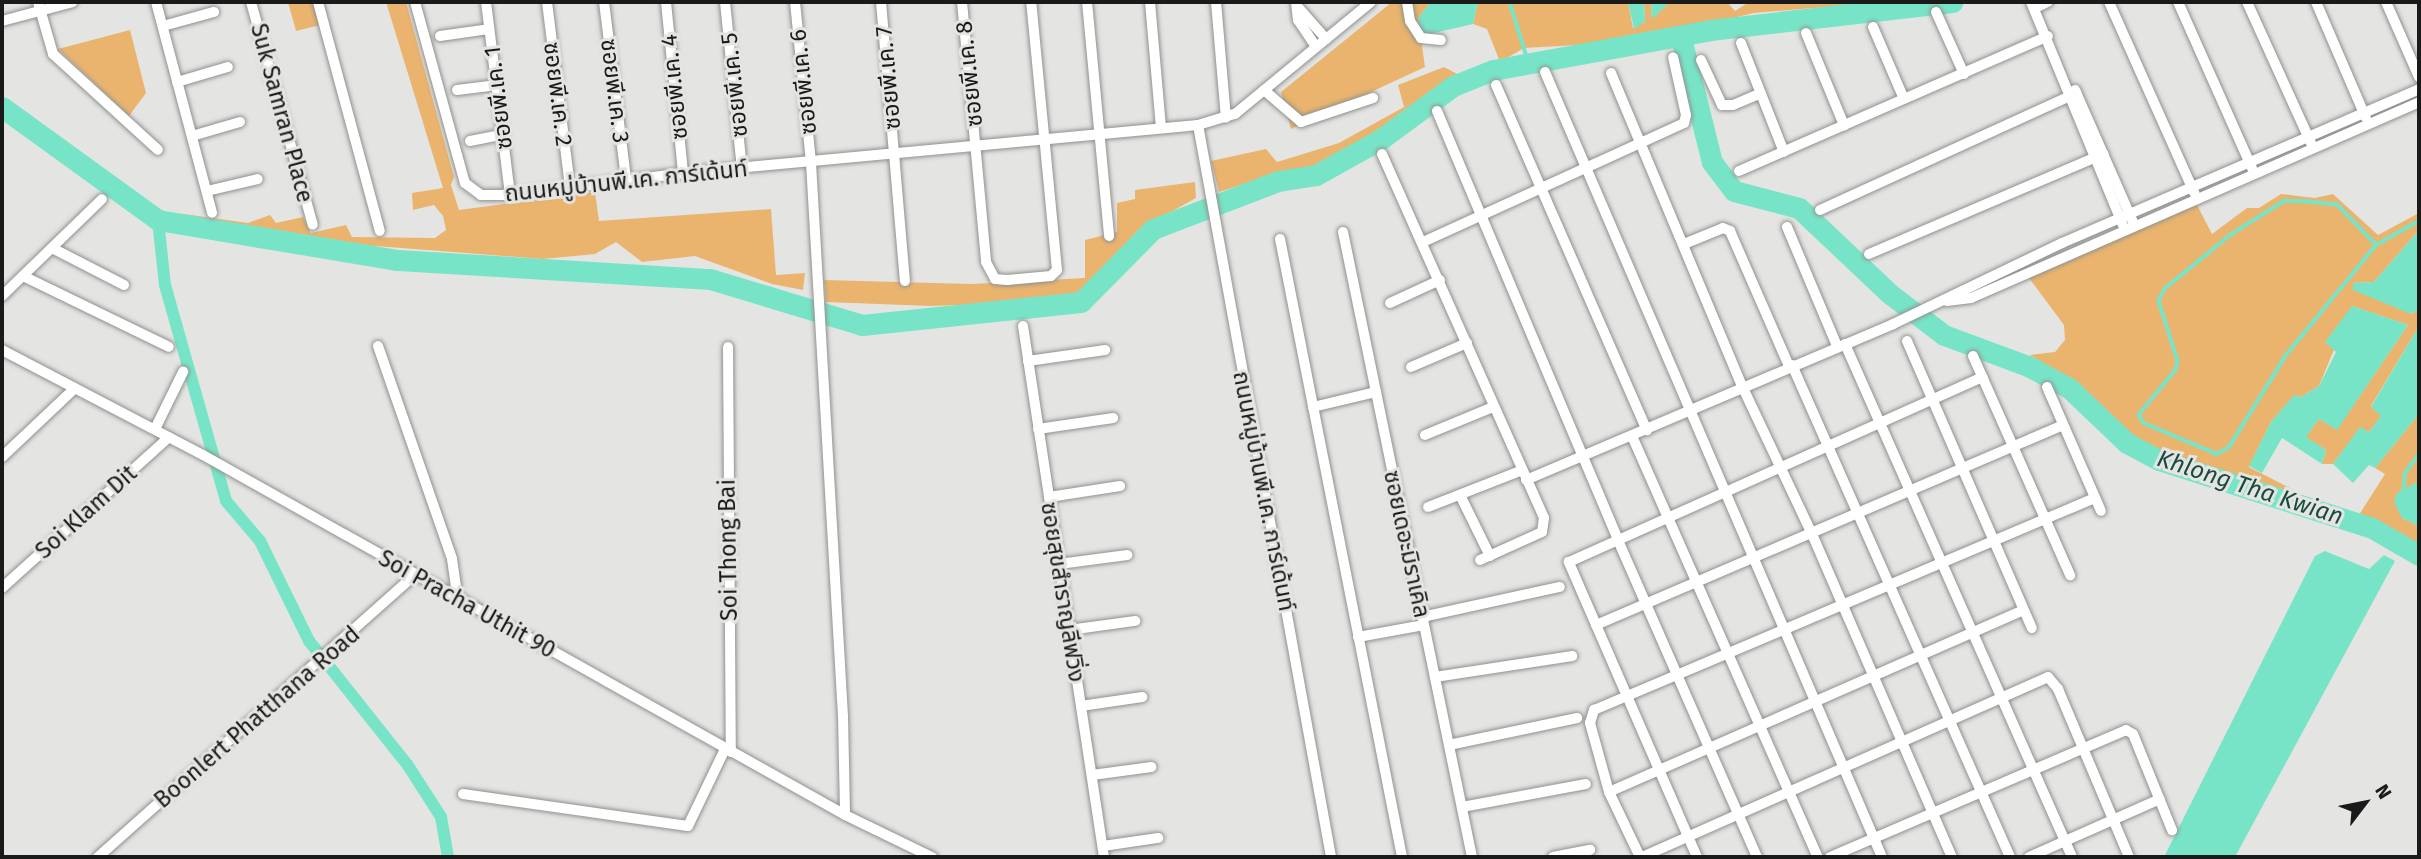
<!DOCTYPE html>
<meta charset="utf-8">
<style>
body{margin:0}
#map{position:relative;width:2421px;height:859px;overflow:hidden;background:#e4e5e2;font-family:"Fira Sans","Noto Sans Thai",sans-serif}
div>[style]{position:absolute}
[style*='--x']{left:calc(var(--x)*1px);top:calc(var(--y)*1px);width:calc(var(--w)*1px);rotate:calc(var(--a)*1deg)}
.green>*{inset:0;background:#eab46e}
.water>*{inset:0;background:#78e4c7}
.stream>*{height:3.5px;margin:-1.75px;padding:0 1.75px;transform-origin:1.75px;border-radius:1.75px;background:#78e4c7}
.canal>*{height:12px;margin:-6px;padding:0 6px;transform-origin:6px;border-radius:6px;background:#78e4c7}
.river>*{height:21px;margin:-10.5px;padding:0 10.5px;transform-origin:10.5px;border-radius:10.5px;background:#78e4c7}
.roads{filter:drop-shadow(0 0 2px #90918e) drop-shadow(0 0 2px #90918e)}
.minor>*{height:10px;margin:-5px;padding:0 5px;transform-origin:5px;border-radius:5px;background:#fff}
span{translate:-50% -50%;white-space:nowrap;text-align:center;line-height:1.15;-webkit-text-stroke:6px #e4e5e2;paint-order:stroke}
.street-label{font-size:23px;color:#191a19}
.water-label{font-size:24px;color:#1a4a3e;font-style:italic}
.frame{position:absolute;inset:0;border:4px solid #191a19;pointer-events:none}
.north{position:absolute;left:2330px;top:768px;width:70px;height:70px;-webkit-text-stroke:5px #e4e5e2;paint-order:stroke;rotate:58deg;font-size:19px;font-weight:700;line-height:28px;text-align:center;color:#191a19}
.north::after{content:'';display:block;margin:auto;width:24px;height:32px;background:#191a19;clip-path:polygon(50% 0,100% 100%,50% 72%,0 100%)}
</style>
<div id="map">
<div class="green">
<div style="clip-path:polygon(288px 2px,314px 2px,320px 25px,296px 31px)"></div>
<div style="clip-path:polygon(386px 2px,406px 2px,454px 177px,451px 185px,459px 210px,595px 192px,599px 221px,771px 209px,776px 275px,805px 273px,803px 290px,772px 284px,695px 256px,642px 262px,616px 242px,595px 254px,543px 259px,324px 242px,177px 213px,248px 223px,270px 215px,276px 223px,303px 217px,311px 233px,346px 225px,352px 237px,435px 238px,446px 230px,443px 216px,434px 205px,413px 210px,412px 193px,443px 188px)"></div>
<div style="clip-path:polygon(1392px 2px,1431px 2px,1418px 18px,1425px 67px,1291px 129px,1281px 92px)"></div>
<div style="clip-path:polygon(1478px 2px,1628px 2px,1633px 28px,1645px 22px,1644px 2px,1651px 2px,1652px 18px,1670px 2px,1727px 2px,1735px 11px,1749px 2px,1883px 2px,1754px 13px,1631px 42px,1524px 48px,1500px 62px,1487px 29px,1473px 24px)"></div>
<div style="clip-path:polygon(130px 30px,146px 93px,129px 116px,58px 49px)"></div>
<div style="clip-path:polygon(1444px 67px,1461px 76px,1358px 150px,1306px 171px,1272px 175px,1219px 192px,1211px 161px,1266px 149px,1277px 162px,1339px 143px,1404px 107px,1398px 85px)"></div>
<div style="clip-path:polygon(1195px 182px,1196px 198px,1137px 231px,1097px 280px,1078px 293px,1038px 302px,931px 306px,826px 302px,824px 280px,971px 284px,1085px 278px,1085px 240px,1117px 232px,1117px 203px,1135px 199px,1135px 190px)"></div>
<div style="clip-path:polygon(2281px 194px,2315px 198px,2333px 194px,2378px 235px,2419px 213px,2419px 230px,2374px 282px,2353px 283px,2411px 314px,2419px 309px,2419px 326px,2371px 406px,2382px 415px,2369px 432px,2360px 428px,2333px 464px,2322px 464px,2326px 450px,2305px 437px,2319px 419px,2337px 429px,2408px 325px,2352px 306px,2319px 386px,2301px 397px,2294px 396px,2271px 422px,2249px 467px,2294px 490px,2293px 501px,2230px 478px,2224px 471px,2145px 447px,2123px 432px,2079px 385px,2030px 355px,2055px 352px,2065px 340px,2064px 325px,2029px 278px,2197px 205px,2212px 234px,2247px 208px,2259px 208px)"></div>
<div style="clip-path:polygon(2419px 414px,2419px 487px,2415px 484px,2402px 518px,2419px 526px,2419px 544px,2357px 518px,2385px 474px,2375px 468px)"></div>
</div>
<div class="water">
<div style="clip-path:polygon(1431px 2px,1478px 2px,1473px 24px,1421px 36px,1418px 18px)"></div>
<div style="clip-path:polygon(1628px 2px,1644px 2px,1645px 22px,1634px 29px)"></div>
<div style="clip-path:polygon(1651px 2px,1670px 2px,1652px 19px)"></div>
<div style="clip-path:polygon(2419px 230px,2419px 309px,2411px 314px,2353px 290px,2353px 283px,2374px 282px)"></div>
<div style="clip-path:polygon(2352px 306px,2408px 325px,2337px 430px,2319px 419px,2306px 437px,2326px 450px,2322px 464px,2282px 438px,2262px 473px,2249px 466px,2271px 422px,2294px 395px,2301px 397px,2319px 386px,2336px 352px,2325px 342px)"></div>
<div style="clip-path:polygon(2419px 326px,2419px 414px,2375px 468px,2369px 465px,2353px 483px,2333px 464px,2360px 427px,2369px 432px,2381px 416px,2371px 407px)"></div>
<div style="clip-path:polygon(2415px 483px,2419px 487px,2419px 526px,2402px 518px,2394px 502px,2397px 493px)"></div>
<div style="clip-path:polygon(2325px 551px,2369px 569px,2384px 555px,2395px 561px,2235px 857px,2164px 857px,2315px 556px)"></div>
</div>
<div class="stream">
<div style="--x:1510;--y:2;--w:61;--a:72.8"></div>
<div style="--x:2376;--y:245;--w:56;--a:-134.3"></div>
<div style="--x:2337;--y:205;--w:29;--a:-174"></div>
<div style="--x:2308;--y:202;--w:23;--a:-178"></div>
<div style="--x:2285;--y:201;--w:64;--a:147.8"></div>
<div style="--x:2231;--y:235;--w:85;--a:140.7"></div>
<div style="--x:2165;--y:289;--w:13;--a:117"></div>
<div style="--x:2159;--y:301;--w:63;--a:72.4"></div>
<div style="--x:2178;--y:361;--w:9;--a:103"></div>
<div style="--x:2176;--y:370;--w:58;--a:129.4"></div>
<div style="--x:2139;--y:415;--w:9;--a:58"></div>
<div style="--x:2144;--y:423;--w:79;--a:23"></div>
<div style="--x:2217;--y:454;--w:14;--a:-30"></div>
<div style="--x:2229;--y:447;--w:108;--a:-58.2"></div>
<div style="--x:2286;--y:355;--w:142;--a:-50.7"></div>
<div style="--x:2376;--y:245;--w:49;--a:-29.2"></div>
<div style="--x:2403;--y:493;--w:20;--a:-84"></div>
<div style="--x:2405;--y:473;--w:24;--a:-54"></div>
</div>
<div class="canal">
<div style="--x:158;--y:220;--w:65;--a:83.9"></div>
<div style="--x:165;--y:285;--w:224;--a:74.2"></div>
<div style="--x:226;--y:501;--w:52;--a:49.6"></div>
<div style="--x:260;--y:541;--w:111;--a:63.9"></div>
<div style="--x:309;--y:641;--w:157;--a:51.5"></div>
<div style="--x:407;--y:764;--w:63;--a:57.3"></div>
<div style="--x:441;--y:817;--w:41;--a:80.1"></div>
</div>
<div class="river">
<div style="--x:1681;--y:38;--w:128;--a:76"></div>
<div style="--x:1712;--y:162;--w:36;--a:53"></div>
<div style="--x:1734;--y:191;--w:67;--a:14.7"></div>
<div style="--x:1799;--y:208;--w:125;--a:43.4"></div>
<div style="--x:1890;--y:294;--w:68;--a:37.2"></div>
<div style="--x:1944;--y:335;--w:90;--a:20.3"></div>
<div style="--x:2028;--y:366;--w:47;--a:28.2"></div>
<div style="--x:2069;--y:388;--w:80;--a:43.5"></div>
<div style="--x:2127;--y:443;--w:36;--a:28"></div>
<div style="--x:2159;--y:460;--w:224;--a:17.7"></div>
<div style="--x:2372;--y:528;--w:54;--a:29.9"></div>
<div style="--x:2;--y:107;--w:193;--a:35.9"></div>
<div style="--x:158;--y:220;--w:243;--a:9.5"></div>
<div style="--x:398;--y:260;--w:313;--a:3.5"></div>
<div style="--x:710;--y:279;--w:159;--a:16.8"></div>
<div style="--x:862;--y:325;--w:220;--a:-6"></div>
<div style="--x:1081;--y:302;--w:103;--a:-45.4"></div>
<div style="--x:1153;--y:229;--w:134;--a:-21"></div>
<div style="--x:1278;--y:181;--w:38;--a:-9"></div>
<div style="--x:1316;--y:175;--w:74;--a:-29"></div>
<div style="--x:1381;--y:139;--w:89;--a:-36.4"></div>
<div style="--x:1453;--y:86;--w:43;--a:-21.8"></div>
<div style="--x:1493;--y:70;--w:221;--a:-10.4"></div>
<div style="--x:1710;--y:30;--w:244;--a:-6.6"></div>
</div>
<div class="roads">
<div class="minor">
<div style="--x:38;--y:2;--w:54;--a:73.9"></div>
<div style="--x:53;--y:54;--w:142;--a:42.4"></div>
<div style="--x:156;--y:2;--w:218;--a:75.1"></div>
<div style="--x:251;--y:2;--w:231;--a:74.5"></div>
<div style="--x:318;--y:2;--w:237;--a:74.9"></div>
<div style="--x:415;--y:2;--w:188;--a:74.6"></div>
<div style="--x:465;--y:183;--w:20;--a:37"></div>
<div style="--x:481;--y:195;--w:29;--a:0"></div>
<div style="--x:510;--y:195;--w:174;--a:-7.2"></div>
<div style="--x:683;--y:173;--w:517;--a:-5.32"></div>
<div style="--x:1198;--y:125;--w:39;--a:-17"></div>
<div style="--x:1235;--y:114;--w:176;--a:-39.5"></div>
<div style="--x:486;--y:2;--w:194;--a:82.9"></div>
<div style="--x:547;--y:2;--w:185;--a:82.9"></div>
<div style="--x:604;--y:2;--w:178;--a:82.9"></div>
<div style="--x:666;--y:2;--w:172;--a:84.3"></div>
<div style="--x:725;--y:2;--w:167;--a:84.2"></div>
<div style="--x:795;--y:2;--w:162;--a:84.3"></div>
<div style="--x:811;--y:163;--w:554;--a:86.69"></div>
<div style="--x:843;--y:716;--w:99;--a:88.8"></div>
<div style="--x:881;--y:2;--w:280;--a:85.1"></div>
<div style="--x:962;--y:2;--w:261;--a:84.7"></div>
<div style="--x:986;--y:262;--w:19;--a:62"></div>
<div style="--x:995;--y:279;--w:12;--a:5"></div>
<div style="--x:1007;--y:280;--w:44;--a:-5.2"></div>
<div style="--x:1051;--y:276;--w:8;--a:-45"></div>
<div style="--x:1057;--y:270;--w:269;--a:-95.5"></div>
<div style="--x:1087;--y:2;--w:235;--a:84.6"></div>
<div style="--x:1150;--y:2;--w:126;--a:85"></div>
<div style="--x:1216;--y:2;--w:116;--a:85.1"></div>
<div style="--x:1296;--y:2;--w:18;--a:84"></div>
<div style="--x:1298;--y:20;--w:32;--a:56"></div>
<div style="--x:1407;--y:2;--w:19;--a:81"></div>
<div style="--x:1410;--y:21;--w:20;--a:57"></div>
<div style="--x:1421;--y:38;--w:20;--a:6"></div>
<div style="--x:2031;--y:2;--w:241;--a:67.6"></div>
<div style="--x:2109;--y:2;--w:210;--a:65.9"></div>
<div style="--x:2178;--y:2;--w:182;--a:66"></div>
<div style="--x:2247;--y:2;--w:155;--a:65.6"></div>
<div style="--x:2316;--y:2;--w:126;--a:66.7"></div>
<div style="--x:2386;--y:2;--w:82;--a:66.3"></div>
<div style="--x:1297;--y:6;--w:44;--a:48.7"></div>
<div style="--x:2035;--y:8;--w:14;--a:-25"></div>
<div style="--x:1936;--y:12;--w:68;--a:65.7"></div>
<div style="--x:2;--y:21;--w:73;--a:-15"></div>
<div style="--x:163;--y:26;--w:53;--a:-15.4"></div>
<div style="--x:1873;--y:27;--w:78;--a:66.7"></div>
<div style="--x:1806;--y:33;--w:100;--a:67.6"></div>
<div style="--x:440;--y:36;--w:49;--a:-8.1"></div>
<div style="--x:1741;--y:43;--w:117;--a:68.5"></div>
<div style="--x:1701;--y:60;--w:50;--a:65"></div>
<div style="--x:1722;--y:105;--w:11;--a:0"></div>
<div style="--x:1733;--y:105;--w:30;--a:-23"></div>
<div style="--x:1545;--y:72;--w:854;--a:66.77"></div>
<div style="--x:1611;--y:73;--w:342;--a:67.3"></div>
<div style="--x:1743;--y:388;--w:161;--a:64.7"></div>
<div style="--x:1812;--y:534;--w:352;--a:66.6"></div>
<div style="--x:177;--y:82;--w:53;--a:-16.4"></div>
<div style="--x:1496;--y:85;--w:377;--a:66.4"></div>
<div style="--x:457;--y:90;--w:39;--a:-7"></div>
<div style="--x:1264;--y:90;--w:49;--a:40.9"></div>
<div style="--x:1301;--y:122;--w:76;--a:-18.4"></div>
<div style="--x:2075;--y:90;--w:144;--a:66.3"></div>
<div style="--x:1437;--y:111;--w:463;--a:67.1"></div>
<div style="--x:1617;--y:538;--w:348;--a:66.3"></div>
<div style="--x:1198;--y:125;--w:744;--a:79.7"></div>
<div style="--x:192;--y:136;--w:50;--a:-16.3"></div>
<div style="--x:470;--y:141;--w:33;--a:-11"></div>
<div style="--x:1382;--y:154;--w:398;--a:66"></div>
<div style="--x:1544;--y:518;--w:14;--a:98"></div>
<div style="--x:1542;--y:532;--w:68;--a:155.7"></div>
<div style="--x:1739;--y:171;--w:337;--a:-23.6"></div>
<div style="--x:207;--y:191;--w:52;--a:-13.2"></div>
<div style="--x:1820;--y:210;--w:282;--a:-24.5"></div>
<div style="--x:1787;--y:227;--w:129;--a:67.2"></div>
<div style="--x:1343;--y:232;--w:638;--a:78.34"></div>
<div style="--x:1280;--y:239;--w:630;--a:78.83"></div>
<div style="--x:1423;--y:242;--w:287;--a:-24.5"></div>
<div style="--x:1684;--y:123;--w:8;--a:-76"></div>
<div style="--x:1686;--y:115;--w:59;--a:-102.6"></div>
<div style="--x:1684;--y:244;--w:42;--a:-22.3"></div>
<div style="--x:1723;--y:228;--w:8;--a:23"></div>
<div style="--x:1730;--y:231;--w:147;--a:66.4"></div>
<div style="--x:52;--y:248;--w:81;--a:27.2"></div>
<div style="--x:1869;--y:254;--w:255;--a:-23.1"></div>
<div style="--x:23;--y:276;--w:162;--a:25.9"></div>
<div style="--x:2;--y:296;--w:139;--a:-44.1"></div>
<div style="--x:1947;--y:301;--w:24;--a:-7"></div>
<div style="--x:1971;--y:298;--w:489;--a:-23.6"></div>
<div style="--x:1390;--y:303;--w:55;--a:-24.7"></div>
<div style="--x:1023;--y:326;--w:537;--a:81.33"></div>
<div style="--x:1907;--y:341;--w:313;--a:66.5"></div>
<div style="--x:1845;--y:344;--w:561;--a:66.13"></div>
<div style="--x:378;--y:346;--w:225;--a:70.8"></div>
<div style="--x:452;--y:559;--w:41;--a:81.7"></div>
<div style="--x:728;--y:347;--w:405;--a:89.6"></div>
<div style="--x:2;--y:350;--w:227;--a:27.6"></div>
<div style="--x:203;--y:455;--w:736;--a:29.28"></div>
<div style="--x:845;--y:815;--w:97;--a:25.8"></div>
<div style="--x:1973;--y:356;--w:240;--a:66.1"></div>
<div style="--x:1028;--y:361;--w:78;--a:-8.1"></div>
<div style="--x:1792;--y:365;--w:538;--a:66.1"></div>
<div style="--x:1411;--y:367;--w:61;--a:-23.2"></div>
<div style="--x:2047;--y:387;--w:135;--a:66.5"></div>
<div style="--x:1313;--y:407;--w:65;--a:-13.4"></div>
<div style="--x:155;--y:429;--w:64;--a:-63.8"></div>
<div style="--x:1038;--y:429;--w:76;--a:-8.3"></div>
<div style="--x:1425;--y:435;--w:74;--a:-22.4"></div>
<div style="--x:1632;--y:436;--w:460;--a:66.2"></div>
<div style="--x:2;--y:457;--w:100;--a:-43.4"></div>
<div style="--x:1526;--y:480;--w:399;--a:-23"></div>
<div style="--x:1893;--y:324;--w:187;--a:-25.6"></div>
<div style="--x:2062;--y:243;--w:389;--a:-23.3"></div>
<div style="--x:1460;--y:495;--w:68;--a:63.8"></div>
<div style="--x:1049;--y:497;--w:72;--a:-8.8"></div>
<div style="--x:1428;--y:507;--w:99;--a:-21.4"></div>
<div style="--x:1059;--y:564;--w:69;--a:-7.5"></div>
<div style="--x:2;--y:588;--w:225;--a:-42.1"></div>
<div style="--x:1422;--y:617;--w:141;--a:-12.3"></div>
<div style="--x:1596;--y:625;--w:508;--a:-23.18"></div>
<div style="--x:1069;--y:630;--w:67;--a:-7.8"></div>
<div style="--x:1358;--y:637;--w:67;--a:-10.3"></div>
<div style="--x:1435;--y:677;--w:139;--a:-8.7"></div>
<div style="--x:1081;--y:706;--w:62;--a:-8.4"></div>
<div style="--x:1449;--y:745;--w:131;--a:-11.9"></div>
<div style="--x:1092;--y:775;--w:60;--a:-7.7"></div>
<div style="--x:1609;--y:792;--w:452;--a:-23.7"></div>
<div style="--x:463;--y:794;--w:227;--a:8.1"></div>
<div style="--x:688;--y:826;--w:85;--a:-64.3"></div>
<div style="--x:1462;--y:807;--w:126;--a:-10.5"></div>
<div style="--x:1103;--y:846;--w:56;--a:-8.3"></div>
<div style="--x:98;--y:857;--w:424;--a:-41.7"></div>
<div style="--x:1553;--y:857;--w:38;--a:-11"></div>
<div style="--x:1640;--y:857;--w:72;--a:-115.5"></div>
<div style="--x:1609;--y:792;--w:72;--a:-105.4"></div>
<div style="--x:1590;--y:723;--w:14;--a:-73"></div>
<div style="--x:1594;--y:710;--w:544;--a:-22.94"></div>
<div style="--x:1642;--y:857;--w:444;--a:-23.9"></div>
<div style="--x:2048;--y:677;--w:16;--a:50"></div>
<div style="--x:2058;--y:689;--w:182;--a:67.1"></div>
<div style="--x:1697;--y:857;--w:322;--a:-113.5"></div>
<div style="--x:1569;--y:562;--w:453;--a:-24.1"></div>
<div style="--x:1830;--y:857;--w:322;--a:-23.2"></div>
<div style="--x:2126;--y:730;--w:8;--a:30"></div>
<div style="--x:2133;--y:734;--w:104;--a:67.9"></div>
<div style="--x:2029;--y:857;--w:143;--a:-23.9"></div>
</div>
</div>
<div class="street-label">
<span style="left:969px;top:74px;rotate:-96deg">ซอยพี.เค. 8</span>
<span style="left:888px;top:78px;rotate:-95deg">ซอยพี.เค. 7</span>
<span style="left:803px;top:82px;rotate:-96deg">ซอยพี.เค. 6</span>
<span style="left:734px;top:85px;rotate:-96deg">ซอยพี.เค. 5</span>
<span style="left:674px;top:87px;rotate:-96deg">ซอยพี.เค. 4</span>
<span style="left:615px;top:91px;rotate:83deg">ซอยพี.เค. 3</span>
<span style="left:558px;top:94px;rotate:83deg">ซอยพี.เค. 2</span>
<span style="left:498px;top:98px;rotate:-97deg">ซอยพี.เค. 1</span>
<span style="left:282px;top:113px;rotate:75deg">Suk Samran Place</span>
<span style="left:626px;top:181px;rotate:-6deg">ถนนหมู่บ้านพี.เค. การ์เด้นท์</span>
<span style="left:1264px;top:491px;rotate:79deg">ถนนหมู่บ้านพี.เค. การ์เด้นท์</span>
<span style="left:86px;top:512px;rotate:-42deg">Soi Klam Dit</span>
<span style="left:1407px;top:544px;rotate:78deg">ซอยเดอะมิราเคิล</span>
<span style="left:728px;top:550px;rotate:-91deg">Soi Thong Bai</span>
<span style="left:1063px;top:592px;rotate:81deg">ซอยสุขสำราญลีฟวิ่ง</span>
<span style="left:467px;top:604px;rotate:29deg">Soi Pracha Uthit 90</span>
<span style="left:257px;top:717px;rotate:-41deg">Boonlert Phatthana Road</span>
</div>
<div class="water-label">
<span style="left:2250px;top:488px;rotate:18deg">Khlong Tha Kwian</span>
</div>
<div class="frame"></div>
<div class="north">N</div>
</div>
